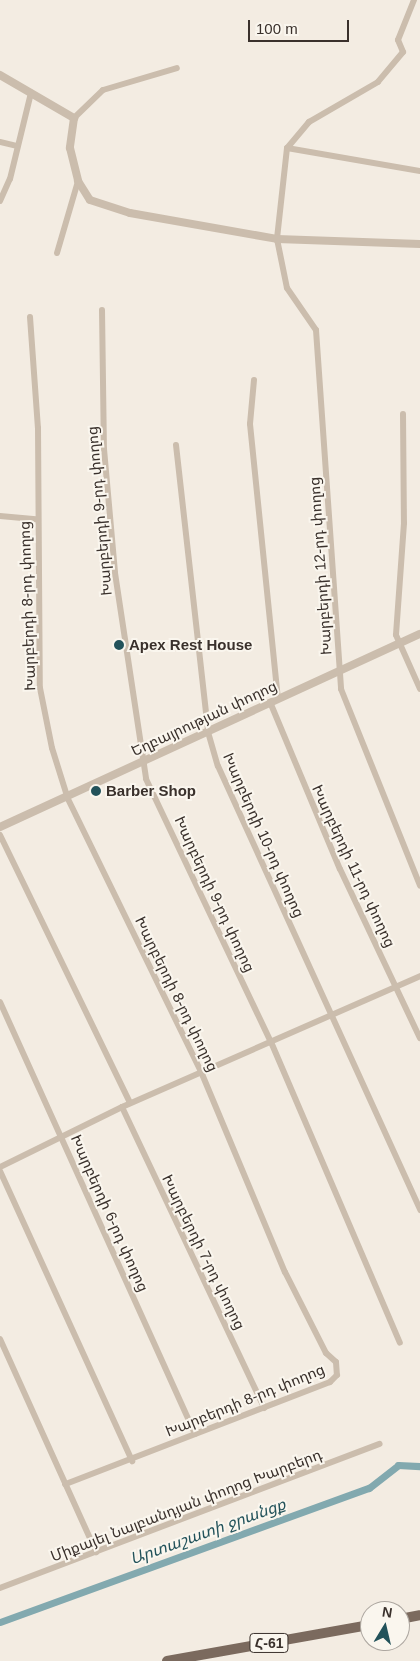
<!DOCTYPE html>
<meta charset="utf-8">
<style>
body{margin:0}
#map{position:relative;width:420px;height:1661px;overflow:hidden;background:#f3ece2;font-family:Helvetica,"Noto Sans Armenian",sans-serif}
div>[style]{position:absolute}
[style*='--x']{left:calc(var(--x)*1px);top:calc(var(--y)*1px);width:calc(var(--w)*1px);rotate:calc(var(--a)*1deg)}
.canal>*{height:7px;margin:-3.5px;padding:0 3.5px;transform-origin:3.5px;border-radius:3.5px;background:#82a9af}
.minor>*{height:6px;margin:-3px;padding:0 3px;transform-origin:3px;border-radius:3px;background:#cbbdad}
.tertiary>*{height:8px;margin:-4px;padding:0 4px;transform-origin:4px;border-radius:4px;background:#cbbdad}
.primary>*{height:10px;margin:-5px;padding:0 5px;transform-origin:5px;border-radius:5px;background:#7b6a5e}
.dots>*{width:14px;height:14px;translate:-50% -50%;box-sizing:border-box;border:2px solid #faf6ee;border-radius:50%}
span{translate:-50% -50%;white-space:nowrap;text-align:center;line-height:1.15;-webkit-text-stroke:4px #faf6ee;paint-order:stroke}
.shield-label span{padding:1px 4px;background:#faf6ee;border:1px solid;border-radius:4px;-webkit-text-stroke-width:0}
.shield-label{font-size:14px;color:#3a312c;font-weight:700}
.street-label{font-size:15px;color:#3a312c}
.poi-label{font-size:15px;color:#3a312c;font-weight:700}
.left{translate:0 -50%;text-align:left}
.water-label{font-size:16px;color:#22525a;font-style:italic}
.north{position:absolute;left:360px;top:1601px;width:50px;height:50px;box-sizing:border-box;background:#faf6ee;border:1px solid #ada7a0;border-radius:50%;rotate:9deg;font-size:14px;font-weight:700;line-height:20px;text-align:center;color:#3a312c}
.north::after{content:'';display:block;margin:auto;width:18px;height:22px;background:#22525a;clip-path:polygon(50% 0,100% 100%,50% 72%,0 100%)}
.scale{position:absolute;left:248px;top:20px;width:101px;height:22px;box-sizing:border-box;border:2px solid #3a312c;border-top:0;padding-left:6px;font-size:15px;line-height:18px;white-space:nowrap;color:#3a312c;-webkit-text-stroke:4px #faf6ee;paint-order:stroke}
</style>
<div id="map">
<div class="canal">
<div style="--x:0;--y:1622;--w:393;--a:-20"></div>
<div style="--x:369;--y:1488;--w:37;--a:-38"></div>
<div style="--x:398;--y:1465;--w:22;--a:3"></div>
</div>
<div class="minor">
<div style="--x:414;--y:0;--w:43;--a:111.8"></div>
<div style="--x:398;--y:40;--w:13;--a:67"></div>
<div style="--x:403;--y:52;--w:39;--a:130"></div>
<div style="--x:378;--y:82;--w:80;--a:149.9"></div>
<div style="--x:309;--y:122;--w:34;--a:130"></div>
<div style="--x:287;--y:148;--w:92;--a:96.3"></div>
<div style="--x:277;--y:239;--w:50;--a:78.5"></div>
<div style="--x:287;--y:288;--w:51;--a:55.4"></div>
<div style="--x:316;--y:330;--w:360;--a:86"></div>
<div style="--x:341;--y:689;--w:212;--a:68.1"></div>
<div style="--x:74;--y:118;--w:40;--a:-44"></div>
<div style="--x:103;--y:90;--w:77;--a:-16.6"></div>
<div style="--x:0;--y:142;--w:18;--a:13"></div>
<div style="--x:287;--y:148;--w:135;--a:9.8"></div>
<div style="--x:0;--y:201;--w:24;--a:-66"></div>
<div style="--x:10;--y:179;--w:89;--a:-76.3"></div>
<div style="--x:57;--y:253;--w:75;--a:-73.7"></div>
<div style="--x:102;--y:310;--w:139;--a:89.2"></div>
<div style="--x:104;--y:449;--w:124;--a:84.9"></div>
<div style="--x:115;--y:573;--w:208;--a:81.4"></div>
<div style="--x:146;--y:779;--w:291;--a:64.6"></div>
<div style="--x:271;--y:1042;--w:327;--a:66.8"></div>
<div style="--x:30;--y:317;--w:111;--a:85.9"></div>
<div style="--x:38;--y:428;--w:260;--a:89.6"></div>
<div style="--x:40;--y:688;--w:61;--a:78.7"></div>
<div style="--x:52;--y:748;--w:53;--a:72.6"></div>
<div style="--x:68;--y:799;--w:306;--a:64"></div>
<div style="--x:202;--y:1074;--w:215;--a:67.3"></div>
<div style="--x:285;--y:1272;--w:91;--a:63.2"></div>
<div style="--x:326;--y:1353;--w:13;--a:42"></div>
<div style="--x:336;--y:1362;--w:13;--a:86"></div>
<div style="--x:337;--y:1375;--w:10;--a:135"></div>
<div style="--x:330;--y:1382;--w:284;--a:158.9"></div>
<div style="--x:254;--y:380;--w:44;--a:95.2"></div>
<div style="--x:250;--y:424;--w:276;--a:84.2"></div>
<div style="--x:403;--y:414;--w:109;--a:89.5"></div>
<div style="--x:404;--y:523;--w:112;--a:94.1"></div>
<div style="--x:396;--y:635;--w:59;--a:66"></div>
<div style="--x:176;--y:445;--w:289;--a:83.6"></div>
<div style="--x:208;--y:732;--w:35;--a:74"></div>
<div style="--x:218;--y:766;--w:488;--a:65.5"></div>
<div style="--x:0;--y:516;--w:36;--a:5"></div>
<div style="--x:270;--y:702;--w:181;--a:67.3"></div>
<div style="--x:340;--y:869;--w:187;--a:64.7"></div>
<div style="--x:0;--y:835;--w:298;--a:64.1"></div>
<div style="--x:0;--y:1002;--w:474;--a:65.7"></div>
<div style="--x:122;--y:1107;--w:333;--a:64.7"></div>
<div style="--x:0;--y:1167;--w:136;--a:-26.2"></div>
<div style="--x:122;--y:1107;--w:326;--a:-23.7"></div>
<div style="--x:0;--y:1171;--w:319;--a:65.5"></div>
<div style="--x:0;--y:1339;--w:234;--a:65.7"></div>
<div style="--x:0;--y:1588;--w:406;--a:-20.8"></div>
</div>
<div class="tertiary">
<div style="--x:0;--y:75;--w:86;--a:30.2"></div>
<div style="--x:74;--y:118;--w:30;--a:98"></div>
<div style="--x:70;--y:148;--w:34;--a:76"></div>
<div style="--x:78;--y:181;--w:22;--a:58"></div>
<div style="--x:90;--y:200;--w:42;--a:18"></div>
<div style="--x:130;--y:213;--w:149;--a:10"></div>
<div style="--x:277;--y:239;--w:143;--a:2"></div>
<div style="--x:0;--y:827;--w:462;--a:-24.7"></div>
</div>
<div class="primary">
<div style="--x:400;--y:1619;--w:20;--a:-11"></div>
<div style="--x:167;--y:1661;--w:206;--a:-10.1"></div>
</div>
<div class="dots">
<div style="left:119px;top:645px;background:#22525a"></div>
<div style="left:96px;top:791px;background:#22525a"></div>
</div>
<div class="shield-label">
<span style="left:269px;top:1643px">Հ-61</span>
</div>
<div class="street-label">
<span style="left:99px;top:511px;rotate:-95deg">Խարբերդի 9-րդ փողոց</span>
<span style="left:320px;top:566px;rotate:-94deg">Խարբերդի 12-րդ փողոց</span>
<span style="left:27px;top:606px;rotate:-92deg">Խարբերդի 8-րդ փողոց</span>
<span style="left:204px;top:718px;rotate:-25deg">Եղբայրության փողոց</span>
<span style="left:264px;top:835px;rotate:66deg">Խարբերդի 10-րդ փողոց</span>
<span style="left:354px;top:866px;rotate:65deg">Խարբերդի 11-րդ փողոց</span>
<span style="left:215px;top:894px;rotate:65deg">Խարբերդի 9-րդ փողոց</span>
<span style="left:177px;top:994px;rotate:64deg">Խարբերդի 8-րդ փողոց</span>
<span style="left:110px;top:1213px;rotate:66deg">Խարբերդի 6-րդ փողոց</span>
<span style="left:204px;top:1252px;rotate:64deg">Խարբերդի 7-րդ փողոց</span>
<span style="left:245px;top:1400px;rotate:-22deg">Խարբերդի 8-րդ փողոց</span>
<span style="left:186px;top:1505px;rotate:-21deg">Միքայել Նալբանդյան փողոց Խարբերդ</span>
</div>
<div class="poi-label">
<span class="left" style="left:129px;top:645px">Apex Rest House</span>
<span class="left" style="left:106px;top:791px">Barber Shop</span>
</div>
<div class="water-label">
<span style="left:208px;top:1532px;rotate:-20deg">Արտաշատի ջրանցք</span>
</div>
<div class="north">N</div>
<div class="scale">100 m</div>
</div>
